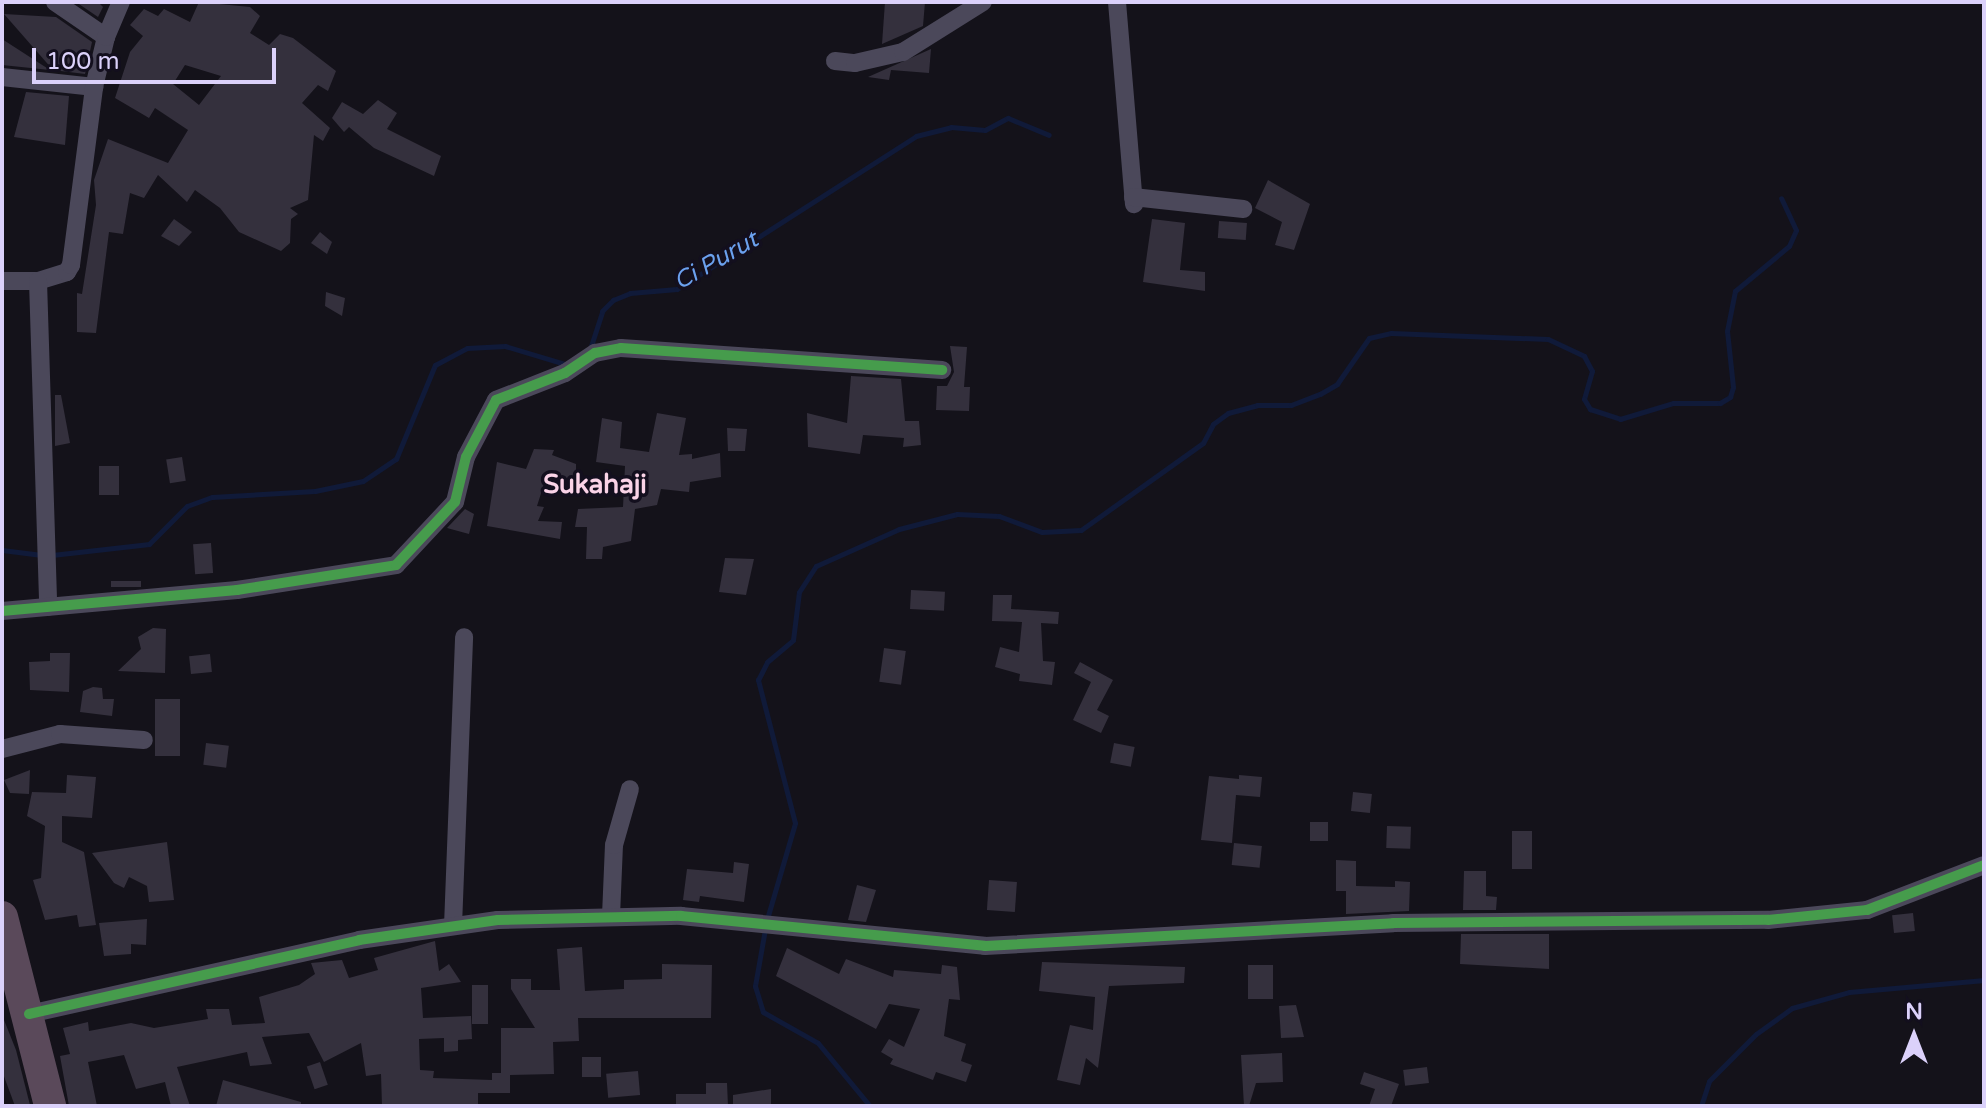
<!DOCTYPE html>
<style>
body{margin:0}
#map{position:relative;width:1986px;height:1108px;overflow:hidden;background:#14121a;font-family:"Varela Round",sans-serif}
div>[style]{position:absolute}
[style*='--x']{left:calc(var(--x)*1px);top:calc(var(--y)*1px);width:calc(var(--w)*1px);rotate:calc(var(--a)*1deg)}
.stream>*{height:5px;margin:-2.5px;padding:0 2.5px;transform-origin:2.5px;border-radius:2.5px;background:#101a39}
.building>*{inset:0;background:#34303d;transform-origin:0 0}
.street>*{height:18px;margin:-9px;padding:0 9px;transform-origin:9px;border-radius:9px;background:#4b485a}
.highway>*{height:32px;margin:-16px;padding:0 16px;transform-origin:16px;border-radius:16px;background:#5a495a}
.cycleway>*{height:10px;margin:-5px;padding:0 5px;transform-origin:5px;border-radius:5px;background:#469c4c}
span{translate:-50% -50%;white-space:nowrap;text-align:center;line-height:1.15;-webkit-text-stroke:7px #130f1e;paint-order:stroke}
.water-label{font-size:24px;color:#6ba1ef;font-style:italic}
.quarter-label{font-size:26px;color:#fad3e7;font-weight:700}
.frame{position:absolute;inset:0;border:4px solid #dbd1fa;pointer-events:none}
.north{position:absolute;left:1874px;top:996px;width:80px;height:80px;-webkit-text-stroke:6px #130f1e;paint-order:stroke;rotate:0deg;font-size:22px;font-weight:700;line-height:32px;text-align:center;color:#dbd1fa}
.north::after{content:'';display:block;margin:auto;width:28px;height:36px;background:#dbd1fa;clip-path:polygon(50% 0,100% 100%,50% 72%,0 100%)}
.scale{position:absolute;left:32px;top:48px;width:244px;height:36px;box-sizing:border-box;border:4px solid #dbd1fa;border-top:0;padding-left:10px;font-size:24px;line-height:28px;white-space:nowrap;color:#dbd1fa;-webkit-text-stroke:6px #130f1e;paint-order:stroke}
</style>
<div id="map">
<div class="stream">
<div style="--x:590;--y:349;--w:40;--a:-72"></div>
<div style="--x:602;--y:311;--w:16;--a:-45"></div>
<div style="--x:613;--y:300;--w:18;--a:-22"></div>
<div style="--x:630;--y:293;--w:47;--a:-4.9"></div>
<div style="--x:677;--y:289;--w:284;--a:-32.6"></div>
<div style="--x:916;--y:136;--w:36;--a:-14"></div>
<div style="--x:951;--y:127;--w:34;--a:5"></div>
<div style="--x:985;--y:130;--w:26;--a:-28"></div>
<div style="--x:1008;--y:118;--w:44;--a:22.5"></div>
<div style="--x:2;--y:550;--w:40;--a:7.1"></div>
<div style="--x:52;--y:555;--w:98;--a:-6.5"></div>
<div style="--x:149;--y:544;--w:54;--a:-45"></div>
<div style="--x:187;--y:506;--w:27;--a:-20"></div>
<div style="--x:212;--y:497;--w:103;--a:-3.3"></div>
<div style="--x:315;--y:491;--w:49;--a:-11.8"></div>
<div style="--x:363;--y:481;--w:40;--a:-34"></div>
<div style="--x:396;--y:459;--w:102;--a:-67.5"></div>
<div style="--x:435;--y:365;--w:36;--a:-28"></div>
<div style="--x:467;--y:348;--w:38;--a:-3"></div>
<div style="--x:505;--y:346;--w:63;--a:16.7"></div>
<div style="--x:767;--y:919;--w:100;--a:-73.7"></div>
<div style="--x:795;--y:823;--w:148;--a:-104.5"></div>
<div style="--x:758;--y:680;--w:20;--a:-63"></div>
<div style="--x:767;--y:662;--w:34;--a:-40"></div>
<div style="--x:793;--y:640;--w:48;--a:-82.9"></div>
<div style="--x:799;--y:592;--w:31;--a:-57"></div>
<div style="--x:816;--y:566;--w:91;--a:-24"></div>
<div style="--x:899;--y:529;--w:60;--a:-14.5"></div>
<div style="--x:957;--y:514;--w:42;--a:2.7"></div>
<div style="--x:999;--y:516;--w:46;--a:20.4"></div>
<div style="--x:1042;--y:532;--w:39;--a:-3"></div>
<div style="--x:1081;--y:530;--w:150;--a:-35.5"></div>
<div style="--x:1203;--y:443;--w:21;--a:-62"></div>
<div style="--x:1213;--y:424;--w:19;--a:-36"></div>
<div style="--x:1228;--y:413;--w:30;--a:-15"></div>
<div style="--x:1257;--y:405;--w:34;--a:0"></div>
<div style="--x:1291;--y:405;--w:31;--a:-21"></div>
<div style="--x:1320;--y:394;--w:20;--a:-30"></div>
<div style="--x:1337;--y:384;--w:56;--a:-55.2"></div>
<div style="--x:1369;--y:338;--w:23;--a:-13"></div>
<div style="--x:1391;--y:333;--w:157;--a:2.2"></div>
<div style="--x:1548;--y:339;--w:40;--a:25"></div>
<div style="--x:1584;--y:356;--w:17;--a:62"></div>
<div style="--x:1592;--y:371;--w:29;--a:106"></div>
<div style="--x:1584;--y:399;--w:12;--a:59"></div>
<div style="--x:1590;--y:409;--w:32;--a:18"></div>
<div style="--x:1620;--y:419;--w:55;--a:-16.8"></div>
<div style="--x:1673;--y:403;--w:47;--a:0"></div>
<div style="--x:1720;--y:403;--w:12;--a:-31"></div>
<div style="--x:1730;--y:397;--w:10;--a:-73"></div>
<div style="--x:1733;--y:387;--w:56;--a:-96.1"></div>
<div style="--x:1727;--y:331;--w:41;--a:-78.7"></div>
<div style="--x:1735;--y:291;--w:70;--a:-39.8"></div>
<div style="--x:1789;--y:246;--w:17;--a:-66"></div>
<div style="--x:1796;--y:230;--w:35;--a:-115"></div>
<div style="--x:765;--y:929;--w:58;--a:100"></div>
<div style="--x:755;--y:986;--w:27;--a:73"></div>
<div style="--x:763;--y:1012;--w:63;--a:29.4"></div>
<div style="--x:818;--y:1043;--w:82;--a:50.5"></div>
<div style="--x:1701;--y:1106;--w:26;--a:-72"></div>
<div style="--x:1709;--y:1081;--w:66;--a:-45"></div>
<div style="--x:1756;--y:1034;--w:44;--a:-35.8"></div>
<div style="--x:1792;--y:1008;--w:59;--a:-15.7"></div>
<div style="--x:1849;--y:992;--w:136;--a:-5.1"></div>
</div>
<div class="building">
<div style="clip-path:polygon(76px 2px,98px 2px,103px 7px,98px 17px)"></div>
<div style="clip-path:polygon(evenodd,199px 2px,250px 7px,260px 16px,250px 33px,269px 45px,280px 34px,293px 38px,336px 71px,328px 91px,318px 85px,302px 103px,330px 128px,323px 141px,314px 135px,308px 200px,290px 208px,298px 214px,291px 219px,290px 243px,281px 251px,239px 232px,220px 208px,195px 190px,187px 202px,158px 175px,144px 198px,130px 193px,123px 234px,109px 232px,96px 333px,77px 332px,77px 293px,82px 294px,96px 205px,94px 180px,108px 139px,168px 163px,188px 130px,155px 108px,149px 118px,115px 98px,130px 52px,143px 36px,130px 25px,144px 9px,158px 16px,164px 9px,190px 22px,199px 2px,185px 65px,221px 76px,199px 105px,173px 84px,185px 65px)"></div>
<div style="clip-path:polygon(885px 2px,925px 2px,923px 26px,882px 44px)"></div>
<div style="clip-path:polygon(4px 14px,56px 17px,92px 42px,85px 74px,53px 70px)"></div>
<div style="clip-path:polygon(2px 39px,50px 70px,2px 65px)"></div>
<div style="clip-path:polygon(931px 49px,929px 73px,891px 70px,889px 80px,868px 77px)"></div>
<div style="clip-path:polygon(26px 92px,69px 96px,65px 145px,14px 137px)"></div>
<div style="clip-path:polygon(378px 100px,397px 113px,387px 129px,441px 156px,434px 176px,374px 148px,349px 127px,344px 132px,332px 118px,342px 102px,363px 114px)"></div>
<div style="clip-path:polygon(1268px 180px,1310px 204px,1294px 250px,1275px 245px,1282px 222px,1255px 208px)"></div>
<div style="clip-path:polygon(174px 219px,192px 232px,179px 246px,161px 236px)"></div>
<div style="clip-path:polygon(1152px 219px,1185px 223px,1180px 270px,1205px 272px,1205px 291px,1143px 282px)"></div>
<div style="left:1219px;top:221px;width:28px;height:17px;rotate:4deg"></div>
<div style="clip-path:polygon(320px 232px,332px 242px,327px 254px,311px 243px)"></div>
<div style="clip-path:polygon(326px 292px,345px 298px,342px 316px,325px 306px)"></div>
<div style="clip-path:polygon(950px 346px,967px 347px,964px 387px,970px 387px,969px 411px,936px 410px,937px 386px,947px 386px,954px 372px)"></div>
<div style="clip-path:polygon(851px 376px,901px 379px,905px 421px,919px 421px,921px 445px,903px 447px,904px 438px,863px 435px,860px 454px,808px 447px,807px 413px,847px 423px)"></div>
<div style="clip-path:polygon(55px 395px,61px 395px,70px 443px,55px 446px)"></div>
<div style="clip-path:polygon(657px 413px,686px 418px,679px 455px,692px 454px,692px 459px,720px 453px,721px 477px,690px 482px,689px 492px,661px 489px,657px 505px,635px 509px,631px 541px,603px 547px,602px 559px,586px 559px,587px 527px,575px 527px,578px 509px,623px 507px,625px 466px,596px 462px,602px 418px,622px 422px,620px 448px,649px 452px)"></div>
<div style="clip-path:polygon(727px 428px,747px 429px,745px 451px,728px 451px)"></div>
<div style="clip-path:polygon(534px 449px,554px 450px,552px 455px,576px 464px,576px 483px,545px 481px,537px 506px,544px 507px,538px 521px,562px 522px,560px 539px,487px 526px,497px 462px,526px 469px)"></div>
<div style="left:182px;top:457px;width:24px;height:16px;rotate:81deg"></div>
<div style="left:119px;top:466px;width:29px;height:20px;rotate:90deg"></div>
<div style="clip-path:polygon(465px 509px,474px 514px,469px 534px,447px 528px)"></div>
<div style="left:211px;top:543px;width:30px;height:18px;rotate:86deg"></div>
<div style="clip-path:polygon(725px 558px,754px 559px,746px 595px,719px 592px)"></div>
<div style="left:141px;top:581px;width:6px;height:30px;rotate:90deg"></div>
<div style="left:911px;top:590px;width:34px;height:19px;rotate:3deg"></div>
<div style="clip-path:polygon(993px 595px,1012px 595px,1011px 609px,1059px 612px,1058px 624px,1041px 623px,1043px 661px,1055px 662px,1052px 685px,1019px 681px,1020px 674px,995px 667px,1000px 647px,1019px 652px,1022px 622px,992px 621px)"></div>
<div style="clip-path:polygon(153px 628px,166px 629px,165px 673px,118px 671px,141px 649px,138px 637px)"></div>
<div style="left:884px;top:648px;width:22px;height:34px;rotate:8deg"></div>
<div style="clip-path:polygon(50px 653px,70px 653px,69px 692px,30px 690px,29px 662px,50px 661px)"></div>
<div style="left:210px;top:654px;width:18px;height:21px;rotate:84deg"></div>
<div style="clip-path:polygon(1080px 662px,1113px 680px,1097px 710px,1109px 716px,1101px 733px,1073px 720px,1091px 682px,1074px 673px)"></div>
<div style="clip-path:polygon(93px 687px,102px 688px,103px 699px,114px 699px,112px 716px,80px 712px,83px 691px)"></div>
<div style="left:155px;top:699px;width:25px;height:57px"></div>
<div style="left:206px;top:743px;width:23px;height:22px;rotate:7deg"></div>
<div style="left:1114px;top:743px;width:21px;height:20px;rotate:11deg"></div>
<div style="clip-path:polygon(30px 770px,29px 794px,10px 793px,4px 780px)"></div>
<div style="clip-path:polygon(67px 775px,96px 777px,92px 818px,62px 816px,62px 842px,84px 852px,96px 925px,79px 927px,77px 915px,45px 920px,33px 880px,41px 878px,45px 826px,27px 816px,32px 792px,66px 793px)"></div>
<div style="clip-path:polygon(1239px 775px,1262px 777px,1260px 797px,1236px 795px,1232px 843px,1201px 840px,1209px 776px,1239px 779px)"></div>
<div style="left:1353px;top:792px;width:19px;height:19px;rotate:6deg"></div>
<div style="left:1310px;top:822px;width:18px;height:19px"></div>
<div style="left:1387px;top:826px;width:24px;height:22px;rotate:2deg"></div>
<div style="left:1512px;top:831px;width:20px;height:38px"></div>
<div style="clip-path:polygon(167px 842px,174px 900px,149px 902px,147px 886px,129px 877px,124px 888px,114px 883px,92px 853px)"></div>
<div style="left:1234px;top:843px;width:28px;height:22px;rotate:6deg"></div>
<div style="clip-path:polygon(1336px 860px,1356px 861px,1356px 886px,1395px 887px,1395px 881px,1410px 882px,1409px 911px,1346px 914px,1346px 891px,1336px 891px)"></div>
<div style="clip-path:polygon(734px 862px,749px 864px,744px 902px,700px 896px,699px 902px,683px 900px,687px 869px,733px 873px)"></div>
<div style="clip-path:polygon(1464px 871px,1486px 871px,1486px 896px,1497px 897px,1496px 910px,1463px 910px)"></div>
<div style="left:989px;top:880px;width:28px;height:30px;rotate:4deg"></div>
<div style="clip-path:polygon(857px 885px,876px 890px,866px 922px,848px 920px)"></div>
<div style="left:1913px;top:913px;width:18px;height:21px;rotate:84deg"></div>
<div style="clip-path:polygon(147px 919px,146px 945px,131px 944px,131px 954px,104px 956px,99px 923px)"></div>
<div style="clip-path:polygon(1461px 934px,1549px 934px,1549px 969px,1460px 964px)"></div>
<div style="clip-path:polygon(435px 941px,439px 971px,449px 964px,461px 982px,421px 988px,423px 1018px,471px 1016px,472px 1039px,458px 1040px,458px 1051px,444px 1052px,444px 1038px,419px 1039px,420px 1070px,434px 1071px,433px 1078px,492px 1080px,492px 1073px,501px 1073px,501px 1028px,535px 1028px,511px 989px,511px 979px,531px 979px,531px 990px,560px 990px,557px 949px,582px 947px,585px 991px,624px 989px,624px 980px,662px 979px,662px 964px,712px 965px,711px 1018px,578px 1018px,579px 1041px,553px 1042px,554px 1074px,510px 1075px,510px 1093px,478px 1093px,478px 1106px,382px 1106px,381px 1074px,366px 1076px,361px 1043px,324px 1062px,309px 1033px,262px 1037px,272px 1064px,250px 1066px,247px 1052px,177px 1067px,190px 1106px,171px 1106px,165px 1082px,136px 1089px,124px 1055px,88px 1062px,97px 1106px,69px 1106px,60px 1056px,70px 1054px,63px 1028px,88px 1022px,89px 1031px,131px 1023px,154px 1028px,208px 1019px,206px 1009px,229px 1009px,232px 1025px,265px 1023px,259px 997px,299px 985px,315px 974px,311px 963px,342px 960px,349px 978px,378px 970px,374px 958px)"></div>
<div style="clip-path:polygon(787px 948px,839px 974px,846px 959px,893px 977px,894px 970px,941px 974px,942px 965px,957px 967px,960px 1000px,949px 999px,944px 1036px,966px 1044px,961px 1061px,972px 1065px,966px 1082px,936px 1072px,933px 1080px,890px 1064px,893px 1059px,881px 1052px,889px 1039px,904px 1047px,920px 1009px,889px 1004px,876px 1029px,776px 976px)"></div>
<div style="clip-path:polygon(1042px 962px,1185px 967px,1184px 983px,1109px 986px,1098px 1068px,1086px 1058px,1080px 1085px,1057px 1080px,1070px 1025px,1093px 1030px,1095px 997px,1039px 991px)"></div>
<div style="left:1248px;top:965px;width:25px;height:34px"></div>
<div style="left:472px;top:985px;width:16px;height:39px"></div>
<div style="clip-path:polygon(1296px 1005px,1304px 1037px,1281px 1038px,1279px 1006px)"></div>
<div style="clip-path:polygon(2px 1015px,16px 1050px,30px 1105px,15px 1106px,2px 1071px)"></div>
<div style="clip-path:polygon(1282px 1053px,1283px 1082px,1256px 1083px,1249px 1106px,1244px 1106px,1241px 1055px)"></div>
<div style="left:582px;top:1057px;width:19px;height:20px"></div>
<div style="left:320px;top:1062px;width:24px;height:14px;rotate:71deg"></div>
<div style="left:1427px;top:1067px;width:16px;height:24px;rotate:83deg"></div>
<div style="left:638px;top:1071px;width:24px;height:32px;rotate:85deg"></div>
<div style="clip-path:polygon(1364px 1072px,1399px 1084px,1391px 1106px,1369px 1106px,1375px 1089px,1360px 1084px)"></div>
<div style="clip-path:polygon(223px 1080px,301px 1102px,301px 1106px,216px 1106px)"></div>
<div style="clip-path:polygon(706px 1083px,727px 1083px,728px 1106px,676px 1106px,676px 1094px,706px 1094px)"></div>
<div style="clip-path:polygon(771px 1089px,771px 1106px,733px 1106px,733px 1095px)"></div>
</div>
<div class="street">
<div style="--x:55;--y:2;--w:62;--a:34.5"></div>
<div style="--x:1117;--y:2;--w:203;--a:85.2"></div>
<div style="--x:835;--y:61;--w:20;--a:6"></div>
<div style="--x:855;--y:63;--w:49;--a:-12.9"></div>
<div style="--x:903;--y:52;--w:94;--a:-32"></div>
<div style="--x:2;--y:77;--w:93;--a:6.2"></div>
<div style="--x:94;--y:87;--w:51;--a:-76.5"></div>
<div style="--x:106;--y:37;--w:38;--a:-67"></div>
<div style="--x:1133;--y:197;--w:111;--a:6.2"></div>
<div style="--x:2;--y:281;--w:36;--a:0"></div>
<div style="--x:38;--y:281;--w:30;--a:-17"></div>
<div style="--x:67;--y:272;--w:8;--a:-60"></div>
<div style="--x:71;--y:265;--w:179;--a:-82.6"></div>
<div style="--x:38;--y:281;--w:326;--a:88.2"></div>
<div style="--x:2;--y:611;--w:236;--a:-5.1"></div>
<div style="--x:237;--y:590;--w:161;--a:-8.9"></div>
<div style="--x:396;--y:565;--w:86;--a:-46.9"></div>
<div style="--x:455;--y:502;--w:46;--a:-76.3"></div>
<div style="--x:466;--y:457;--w:64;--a:-62.2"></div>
<div style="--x:496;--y:400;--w:74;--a:-21.4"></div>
<div style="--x:565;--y:373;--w:36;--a:-34"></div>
<div style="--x:595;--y:353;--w:26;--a:-11"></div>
<div style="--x:621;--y:348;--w:322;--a:3.9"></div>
<div style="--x:2;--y:749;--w:60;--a:-14.5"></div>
<div style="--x:60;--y:734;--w:84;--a:4.1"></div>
<div style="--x:611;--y:916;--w:71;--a:-87.6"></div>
<div style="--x:614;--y:845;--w:58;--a:-74.1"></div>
<div style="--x:453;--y:926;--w:289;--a:-87.8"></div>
<div style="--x:29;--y:1014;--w:338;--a:-12.6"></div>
<div style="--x:359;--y:940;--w:140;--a:-8.2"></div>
<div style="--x:498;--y:920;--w:183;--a:-1.3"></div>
<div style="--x:681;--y:916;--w:305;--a:5.6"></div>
<div style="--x:985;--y:946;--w:409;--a:-3.2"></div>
<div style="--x:1393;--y:923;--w:375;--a:-0.5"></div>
<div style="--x:1768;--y:920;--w:100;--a:-5.8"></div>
<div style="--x:1867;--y:910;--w:125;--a:-21"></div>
</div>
<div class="highway">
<div style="--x:2;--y:917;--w:195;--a:75.7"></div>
</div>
<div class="cycleway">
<div style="--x:2;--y:611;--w:236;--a:-5.1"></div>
<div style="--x:237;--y:590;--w:161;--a:-8.9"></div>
<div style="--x:396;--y:565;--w:86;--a:-46.9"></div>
<div style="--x:455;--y:502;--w:46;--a:-76.3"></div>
<div style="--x:466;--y:457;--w:64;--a:-62.2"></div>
<div style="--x:496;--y:400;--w:74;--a:-21.4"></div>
<div style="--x:565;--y:373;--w:36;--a:-34"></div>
<div style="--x:595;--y:353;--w:26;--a:-11"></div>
<div style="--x:621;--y:348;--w:322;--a:3.9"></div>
<div style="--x:29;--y:1014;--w:338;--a:-12.6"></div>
<div style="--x:359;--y:940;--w:140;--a:-8.2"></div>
<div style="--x:498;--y:920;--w:183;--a:-1.3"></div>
<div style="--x:681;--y:916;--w:305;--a:5.6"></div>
<div style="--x:985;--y:946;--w:409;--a:-3.2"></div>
<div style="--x:1393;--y:923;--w:375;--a:-0.5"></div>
<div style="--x:1768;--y:920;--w:100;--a:-5.8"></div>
<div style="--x:1867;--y:910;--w:125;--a:-21"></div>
</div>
<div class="water-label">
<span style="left:716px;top:261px;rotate:-30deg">Ci Purut</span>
</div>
<div class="quarter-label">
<span style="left:595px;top:485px">Sukahaji</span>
</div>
<div class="frame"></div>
<div class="north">N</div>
<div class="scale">100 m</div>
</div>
